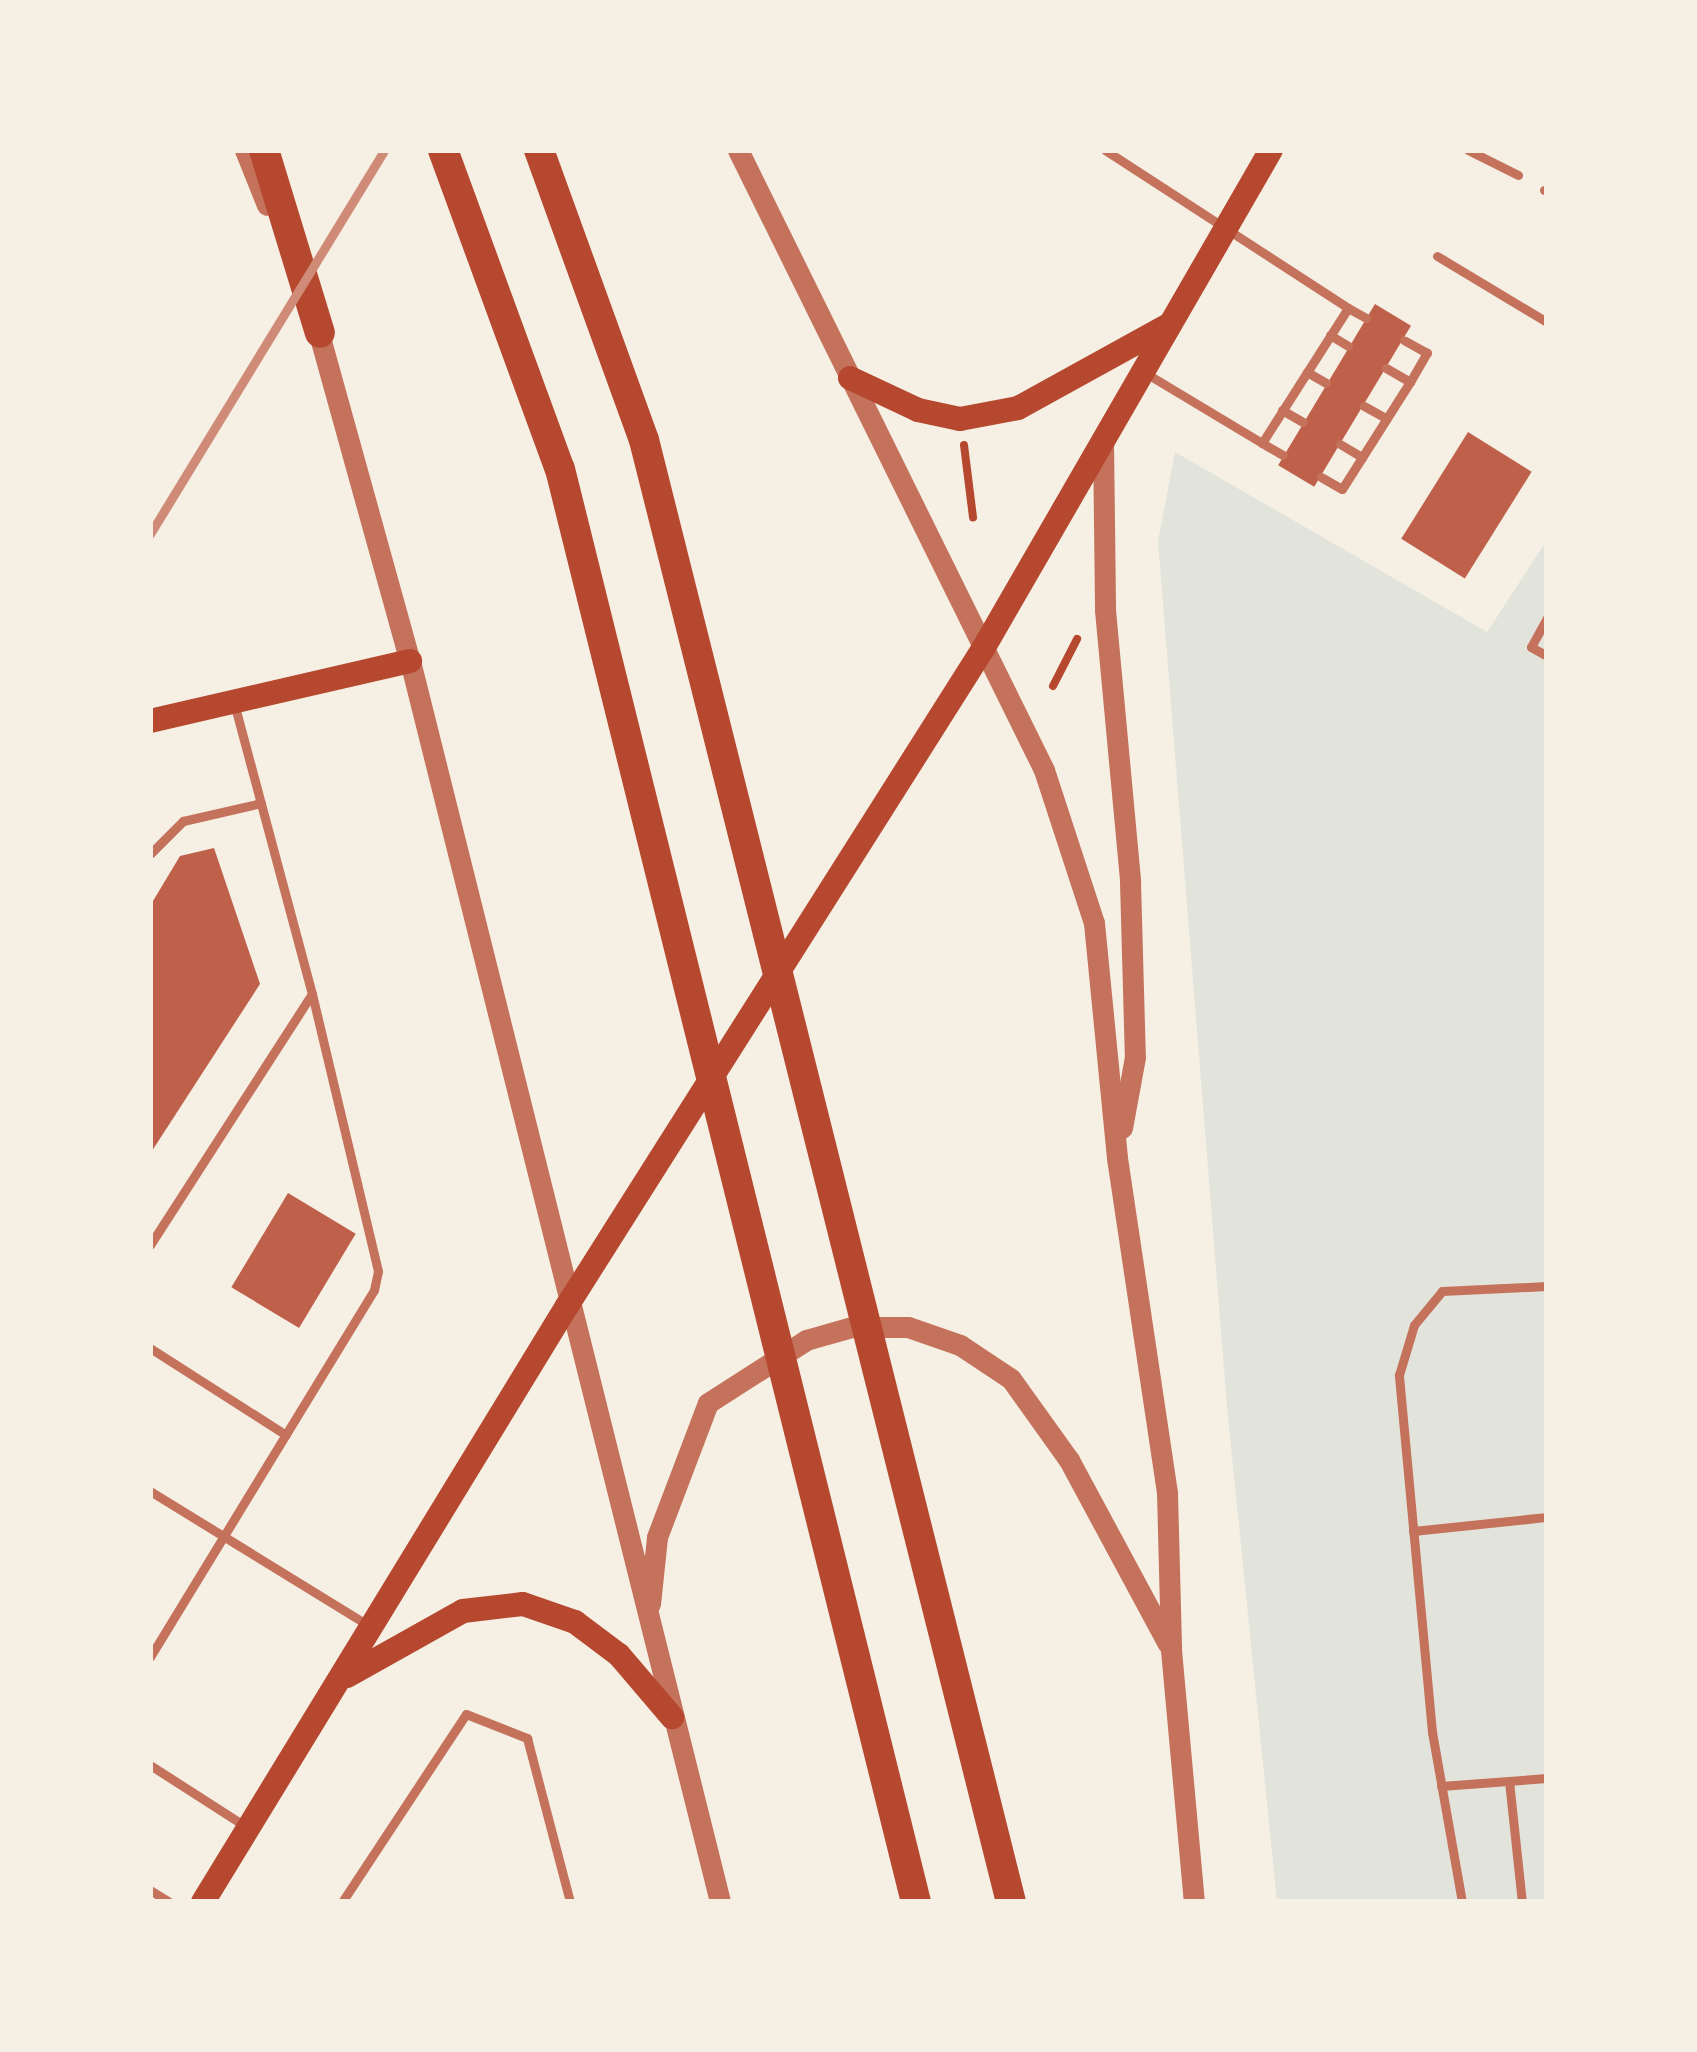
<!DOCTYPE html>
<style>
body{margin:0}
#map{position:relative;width:1697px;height:2052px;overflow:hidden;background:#f6efe4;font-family:"DejaVu Sans",sans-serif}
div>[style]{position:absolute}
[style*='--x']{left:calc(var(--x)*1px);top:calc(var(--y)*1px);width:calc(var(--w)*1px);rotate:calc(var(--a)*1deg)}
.green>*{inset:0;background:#e2e4dc}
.building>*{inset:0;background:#bf614a;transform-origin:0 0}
.path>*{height:8px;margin:-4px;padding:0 4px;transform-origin:4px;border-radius:4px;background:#b5482f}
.service>*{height:9px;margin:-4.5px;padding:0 4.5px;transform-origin:4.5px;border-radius:4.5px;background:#c5725c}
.tertiary>*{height:21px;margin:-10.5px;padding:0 10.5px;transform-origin:10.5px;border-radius:10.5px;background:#c5725c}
.secondary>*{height:24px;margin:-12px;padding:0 12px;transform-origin:12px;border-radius:12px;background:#b5482f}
.motorway>*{height:30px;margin:-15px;padding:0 15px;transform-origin:15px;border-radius:15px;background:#b5482f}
.rail>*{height:9px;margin:-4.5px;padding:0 4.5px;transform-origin:4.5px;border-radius:4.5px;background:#cf8b77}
span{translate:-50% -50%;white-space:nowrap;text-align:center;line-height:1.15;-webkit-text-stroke:9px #f6efe4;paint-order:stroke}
.frame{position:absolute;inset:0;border:153px solid #f6efe4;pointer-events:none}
</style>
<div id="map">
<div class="green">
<div style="clip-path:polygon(1175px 452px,1487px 632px,1547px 540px,1547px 1902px,1277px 1902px,1227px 1407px,1158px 541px)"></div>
</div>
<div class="building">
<div style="left:1375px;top:304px;width:42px;height:188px;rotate:31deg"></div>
<div style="left:1468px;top:432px;width:75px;height:126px;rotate:32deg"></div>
<div style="clip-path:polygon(214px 848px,260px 984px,150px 1154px,150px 906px,180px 856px)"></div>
<div style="left:288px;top:1193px;width:79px;height:110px;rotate:31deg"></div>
</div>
<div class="path">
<div style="--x:964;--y:445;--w:73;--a:82.9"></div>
<div style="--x:1053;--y:686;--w:53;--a:-62.9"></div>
</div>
<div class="service">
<div style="--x:1105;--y:150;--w:290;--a:33"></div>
<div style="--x:1348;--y:308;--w:160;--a:122.5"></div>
<div style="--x:1262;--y:443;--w:134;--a:-149"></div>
<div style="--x:1468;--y:150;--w:56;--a:26.6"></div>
<div style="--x:1544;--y:190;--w:3;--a:18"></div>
<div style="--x:1437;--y:256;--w:128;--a:31"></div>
<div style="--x:1348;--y:308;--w:21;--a:29"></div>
<div style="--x:1330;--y:335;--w:21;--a:31"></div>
<div style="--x:1386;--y:368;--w:28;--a:30"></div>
<div style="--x:1307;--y:372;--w:22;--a:30"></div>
<div style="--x:1364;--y:406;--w:26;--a:29"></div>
<div style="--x:1282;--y:410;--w:24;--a:30"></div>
<div style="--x:1262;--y:443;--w:24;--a:30"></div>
<div style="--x:1340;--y:444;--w:26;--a:31"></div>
<div style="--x:1321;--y:477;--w:24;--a:30"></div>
<div style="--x:1342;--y:489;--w:127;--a:-57.6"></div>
<div style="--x:1410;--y:382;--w:34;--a:-60"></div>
<div style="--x:1427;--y:353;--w:26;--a:-151"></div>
<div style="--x:1547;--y:618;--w:33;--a:119"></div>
<div style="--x:1531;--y:647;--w:18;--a:29"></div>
<div style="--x:150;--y:854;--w:47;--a:-45"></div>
<div style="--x:183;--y:821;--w:80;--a:-13"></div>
<div style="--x:150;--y:1245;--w:299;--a:-57.2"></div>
<div style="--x:312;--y:994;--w:302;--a:-105"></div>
<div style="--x:150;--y:1348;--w:161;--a:32.6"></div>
<div style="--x:150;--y:1491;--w:259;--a:31.6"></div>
<div style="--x:1413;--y:1531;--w:135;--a:-6"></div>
<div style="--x:150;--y:1657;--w:430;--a:-58.6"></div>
<div style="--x:374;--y:1290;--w:19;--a:-78"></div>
<div style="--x:378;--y:1271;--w:285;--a:-103.4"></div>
<div style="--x:150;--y:1765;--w:117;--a:32.7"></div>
<div style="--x:1509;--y:1781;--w:122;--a:83.9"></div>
<div style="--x:1441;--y:1786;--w:106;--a:-4.3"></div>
<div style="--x:150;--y:1890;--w:22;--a:32"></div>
<div style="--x:342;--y:1902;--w:225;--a:-56.6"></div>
<div style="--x:466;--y:1714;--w:66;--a:21.5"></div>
<div style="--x:527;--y:1738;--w:170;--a:75.3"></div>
<div style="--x:1462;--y:1902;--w:173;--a:-100"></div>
<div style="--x:1432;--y:1732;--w:359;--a:-95.3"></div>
<div style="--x:1399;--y:1375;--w:52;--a:-73.3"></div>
<div style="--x:1414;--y:1325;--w:44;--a:-50.5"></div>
<div style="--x:1442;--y:1291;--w:105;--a:-2.7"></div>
</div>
<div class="tertiary">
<div style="--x:245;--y:150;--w:59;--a:68.2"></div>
<div style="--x:738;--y:150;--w:691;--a:63.73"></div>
<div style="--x:1044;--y:770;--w:161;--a:71.9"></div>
<div style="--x:1094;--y:923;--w:236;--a:84.4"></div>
<div style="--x:1117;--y:1158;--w:339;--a:81.5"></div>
<div style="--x:1167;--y:1493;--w:157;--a:88.5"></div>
<div style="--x:1171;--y:1650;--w:253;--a:84.8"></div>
<div style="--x:316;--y:323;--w:351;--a:74.5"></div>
<div style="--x:410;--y:661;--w:1279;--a:75.97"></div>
<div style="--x:1103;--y:441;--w:169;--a:89.3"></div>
<div style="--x:1105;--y:610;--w:273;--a:84.7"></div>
<div style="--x:1130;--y:882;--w:175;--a:88.4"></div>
<div style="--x:1135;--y:1057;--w:72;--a:100.4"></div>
<div style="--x:650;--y:1604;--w:67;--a:-84"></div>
<div style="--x:657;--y:1537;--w:143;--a:-69.2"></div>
<div style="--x:708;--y:1403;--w:117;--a:-32.7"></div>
<div style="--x:806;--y:1340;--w:48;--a:-15.8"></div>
<div style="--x:852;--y:1327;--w:56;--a:0"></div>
<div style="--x:908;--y:1327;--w:55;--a:19.1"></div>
<div style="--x:960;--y:1345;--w:61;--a:33.7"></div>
<div style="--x:1011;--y:1379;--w:100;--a:54.4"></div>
<div style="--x:1069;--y:1460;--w:209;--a:61.7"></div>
</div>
<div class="secondary">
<div style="--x:850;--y:378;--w:75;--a:25.2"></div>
<div style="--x:918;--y:410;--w:43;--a:12.1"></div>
<div style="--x:960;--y:419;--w:59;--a:-10.7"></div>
<div style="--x:1018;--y:408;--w:174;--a:-28.9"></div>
<div style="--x:150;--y:721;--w:267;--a:-13"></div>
<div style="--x:347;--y:1676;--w:133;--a:-29.3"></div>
<div style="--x:463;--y:1611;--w:60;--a:-6.7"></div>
<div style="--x:523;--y:1604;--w:55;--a:19.1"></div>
<div style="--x:575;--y:1622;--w:55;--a:36.9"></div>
<div style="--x:619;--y:1655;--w:82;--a:49.5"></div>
<div style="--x:203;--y:1902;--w:698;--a:-58.59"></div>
<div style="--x:567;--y:1306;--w:778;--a:-57.66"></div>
<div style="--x:983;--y:649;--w:576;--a:-60.01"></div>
</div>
<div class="motorway">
<div style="--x:264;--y:150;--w:191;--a:73"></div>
<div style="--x:443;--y:150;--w:340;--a:69.9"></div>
<div style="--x:560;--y:469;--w:1477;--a:76.05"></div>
<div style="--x:539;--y:150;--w:308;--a:70.1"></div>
<div style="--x:644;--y:440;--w:1507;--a:75.91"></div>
</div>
<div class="rail">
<div style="--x:150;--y:534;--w:450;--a:-58.6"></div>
</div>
<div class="frame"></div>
</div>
